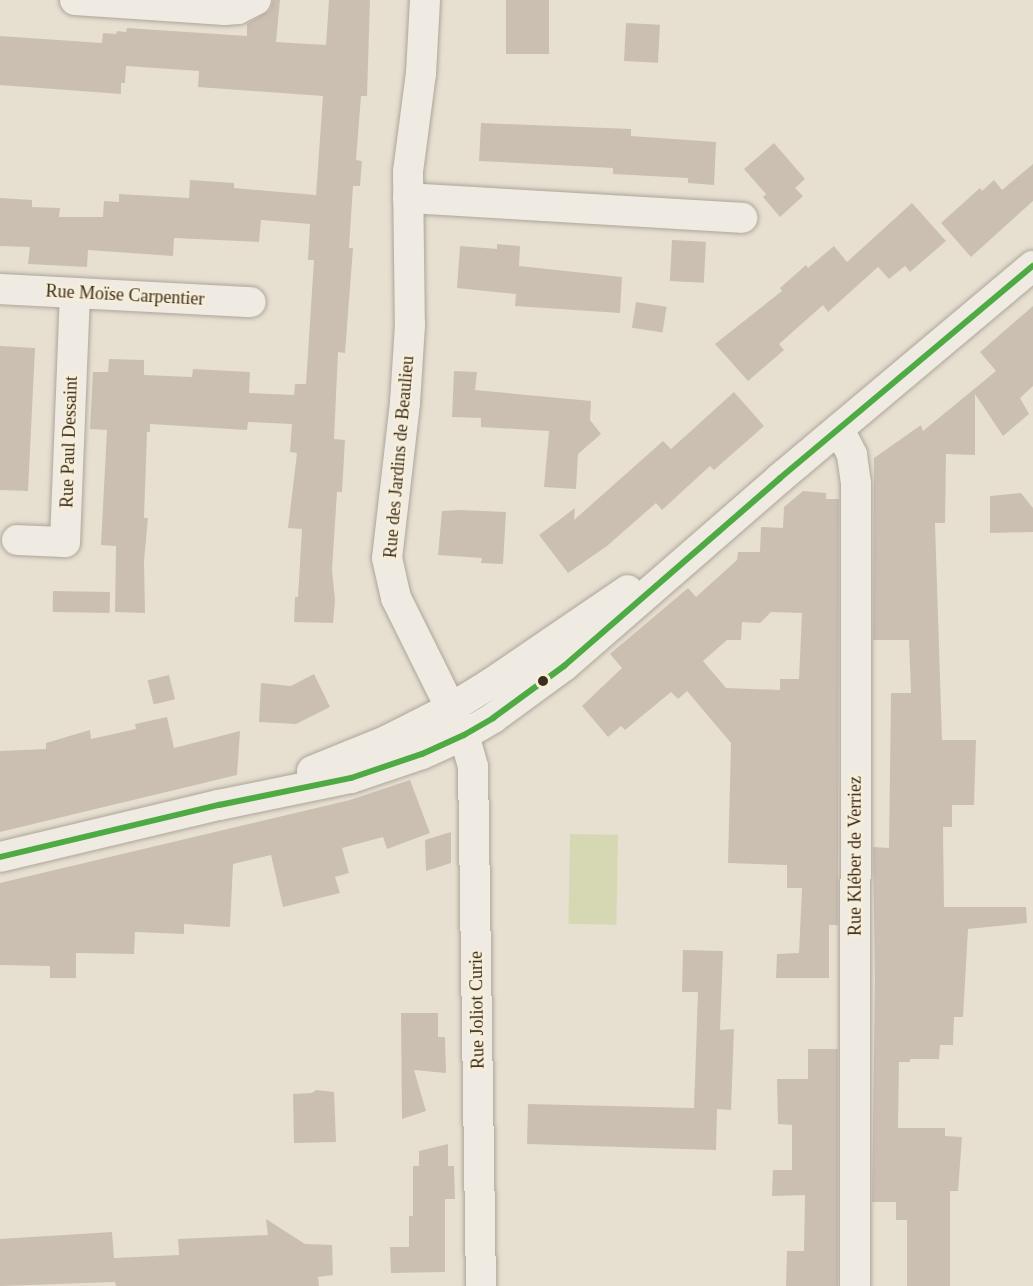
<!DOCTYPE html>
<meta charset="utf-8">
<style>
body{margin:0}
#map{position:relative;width:1033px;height:1286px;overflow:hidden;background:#e7e0d1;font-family:"Times New Roman",serif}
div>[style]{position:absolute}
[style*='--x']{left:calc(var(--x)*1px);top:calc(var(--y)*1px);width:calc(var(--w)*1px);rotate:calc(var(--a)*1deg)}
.green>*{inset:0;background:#d6d7b3;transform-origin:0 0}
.building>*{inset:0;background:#cbbfb2;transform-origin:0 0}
.roads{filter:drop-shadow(0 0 2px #ada599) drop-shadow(0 0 2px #ada599)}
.minor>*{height:30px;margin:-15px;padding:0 15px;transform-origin:15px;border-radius:15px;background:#efebe3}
.bus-1>*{height:6px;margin:-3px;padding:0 3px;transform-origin:3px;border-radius:3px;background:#4eaa43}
.dots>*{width:16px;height:16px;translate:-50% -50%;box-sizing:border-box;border:3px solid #f7eed8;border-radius:50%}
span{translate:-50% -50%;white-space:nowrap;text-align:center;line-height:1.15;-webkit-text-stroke:5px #f7eed8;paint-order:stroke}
.street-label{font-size:18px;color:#3d2e20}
</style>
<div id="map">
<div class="green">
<div style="left:570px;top:834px;width:48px;height:90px;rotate:1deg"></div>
</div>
<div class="building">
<div style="clip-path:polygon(273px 0,280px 0,276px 42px,326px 45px,329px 0,370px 0,367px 96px,361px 96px,356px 160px,362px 161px,360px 186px,353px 186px,349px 248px,353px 248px,345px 353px,338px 352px,334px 439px,345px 440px,342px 492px,337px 492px,332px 570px,335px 600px,333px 623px,294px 622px,295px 597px,298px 597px,302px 529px,288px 528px,297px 453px,290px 452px,292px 424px,248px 422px,247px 430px,150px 424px,150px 432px,147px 432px,144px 518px,148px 518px,144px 561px,145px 613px,115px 612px,116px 546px,101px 545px,107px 430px,90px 429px,93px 372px,108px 372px,109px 359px,144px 360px,144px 375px,192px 377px,193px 369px,250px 372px,249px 393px,294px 395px,295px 384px,306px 384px,314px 260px,308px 260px,310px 224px,261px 220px,259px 242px,174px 238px,173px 256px,88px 250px,87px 267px,28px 264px,30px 247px,0 246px,0 198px,32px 200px,32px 207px,60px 208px,59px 217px,103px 217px,104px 201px,119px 202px,119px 194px,189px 198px,190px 180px,234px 183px,234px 188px,316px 195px,323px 96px,198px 87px,199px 71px,126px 66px,125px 83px,121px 83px,121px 94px,0 85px,0 36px,102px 43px,103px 33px,116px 34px,117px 31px,126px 32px,127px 28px,247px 36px,247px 24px,270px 10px)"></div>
<div style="left:506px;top:0;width:43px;height:54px"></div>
<div style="left:626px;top:23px;width:34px;height:38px;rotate:3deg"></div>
<div style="clip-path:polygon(481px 123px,631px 129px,631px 136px,716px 142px,714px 185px,688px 183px,688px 178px,613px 174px,613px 168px,479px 161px)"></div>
<div style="clip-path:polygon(774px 143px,805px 179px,795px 188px,803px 196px,780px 217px,763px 197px,766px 194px,744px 169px)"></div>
<div style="clip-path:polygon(1033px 164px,1033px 201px,971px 257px,941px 223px,980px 188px,982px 191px,994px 180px,1002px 190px)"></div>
<div style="clip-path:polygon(912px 203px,946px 241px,910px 272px,905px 266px,889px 279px,878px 267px,828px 312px,823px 305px,779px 344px,784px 350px,748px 381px,715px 344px,782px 291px,780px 288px,806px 265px,808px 268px,834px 246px,847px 262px)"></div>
<div style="left:672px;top:240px;width:34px;height:41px;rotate:3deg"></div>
<div style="clip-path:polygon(497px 244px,520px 246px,519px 266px,622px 277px,620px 313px,515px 306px,516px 294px,457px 288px,460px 246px,497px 249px)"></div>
<div style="left:636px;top:302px;width:31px;height:26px;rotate:9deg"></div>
<div style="clip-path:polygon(1033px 306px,1033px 386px,1020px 398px,1029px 414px,1003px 436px,975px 394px,975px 455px,946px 454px,945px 523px,935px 523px,942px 740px,976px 740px,974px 805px,952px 805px,952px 827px,943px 827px,944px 907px,1026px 907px,1027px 923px,968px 929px,963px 1017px,954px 1017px,953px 1045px,940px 1045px,939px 1059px,910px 1059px,910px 1062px,899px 1062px,898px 1128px,945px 1128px,945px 1136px,962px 1137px,958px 1191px,950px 1191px,950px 1286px,907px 1286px,907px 1220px,896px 1220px,896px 1202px,872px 1202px,875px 978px,873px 847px,889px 848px,891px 693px,911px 693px,909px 640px,873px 640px,874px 458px,921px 425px,923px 431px,996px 371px,980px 352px)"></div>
<div style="clip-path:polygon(0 346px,35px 348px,28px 491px,0 490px)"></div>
<div style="clip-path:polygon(454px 371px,477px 372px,475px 390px,591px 401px,590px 420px,601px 434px,578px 454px,576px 489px,544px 487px,549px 431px,481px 427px,481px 418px,452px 417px)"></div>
<div style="clip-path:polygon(734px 392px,764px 426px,714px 470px,710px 466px,662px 510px,656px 503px,607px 546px,568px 573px,539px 535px,575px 508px,574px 520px,663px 441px,671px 449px)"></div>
<div style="clip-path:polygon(evenodd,803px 491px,826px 493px,826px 499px,839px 499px,838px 925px,829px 925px,829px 978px,776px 978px,777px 954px,799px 953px,802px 888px,787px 888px,787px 865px,728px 863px,731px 743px,687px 691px,678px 699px,671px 692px,625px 730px,621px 726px,608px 737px,582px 706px,622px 668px,610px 654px,688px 588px,696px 597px,737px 560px,738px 552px,760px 552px,761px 527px,783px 528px,784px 507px,803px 491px,771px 612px,802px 613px,799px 679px,780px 679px,780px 690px,726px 688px,703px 661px,727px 640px,741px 640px,742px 622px,760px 623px,771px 612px)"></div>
<div style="clip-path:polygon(1021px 493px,1033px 508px,1033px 532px,990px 533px,990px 496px)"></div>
<div style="clip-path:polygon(460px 510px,506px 512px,503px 564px,481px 563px,482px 558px,438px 555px,442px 511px)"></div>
<div style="left:53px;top:591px;width:57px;height:21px;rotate:1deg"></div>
<div style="clip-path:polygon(314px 674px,330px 707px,296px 724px,259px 722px,261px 683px,291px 686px)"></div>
<div style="left:169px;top:675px;width:25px;height:22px;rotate:76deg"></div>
<div style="clip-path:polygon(167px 717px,174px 748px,240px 731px,237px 775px,0 832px,0 751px,46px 749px,46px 743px,90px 730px,91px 739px,136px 729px,135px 724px)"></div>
<div style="clip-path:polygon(410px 780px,430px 833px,387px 849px,383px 837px,342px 848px,349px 873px,335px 877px,340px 893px,283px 907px,271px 855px,233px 864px,230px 927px,184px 924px,184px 934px,135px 932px,134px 954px,76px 953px,76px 978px,50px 978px,50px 966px,0 965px,0 883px,350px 800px)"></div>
<div style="clip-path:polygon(451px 832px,451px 863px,426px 871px,425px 840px)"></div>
<div style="clip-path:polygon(683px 950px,723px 951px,720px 1030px,734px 1029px,731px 1110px,717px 1109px,716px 1150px,527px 1144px,528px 1104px,694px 1108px,698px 992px,682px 992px)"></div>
<div style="clip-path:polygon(401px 1013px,438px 1013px,438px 1037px,445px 1037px,446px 1073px,414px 1070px,426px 1111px,402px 1119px)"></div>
<div style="clip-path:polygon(808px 1049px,838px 1049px,838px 1286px,786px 1286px,787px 1251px,804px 1251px,805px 1195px,772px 1196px,773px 1170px,792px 1170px,792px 1125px,778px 1124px,777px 1079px,808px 1079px)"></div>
<div style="clip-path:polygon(316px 1090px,334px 1092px,336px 1142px,294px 1143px,293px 1094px,312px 1093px)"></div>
<div style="clip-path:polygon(448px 1144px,448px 1166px,454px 1166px,455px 1199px,445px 1199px,445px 1272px,391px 1273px,390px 1247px,409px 1247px,409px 1216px,413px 1216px,413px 1166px,419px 1166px,419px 1151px)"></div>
<div style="clip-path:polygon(266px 1219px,305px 1244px,332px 1245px,333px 1275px,318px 1277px,319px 1286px,116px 1286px,115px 1282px,0 1286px,0 1239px,112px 1232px,114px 1258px,179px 1255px,178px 1239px,268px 1235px)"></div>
</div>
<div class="roads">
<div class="minor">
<div style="--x:75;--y:0;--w:150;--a:3.8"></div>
<div style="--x:225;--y:10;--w:13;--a:-4"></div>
<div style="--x:238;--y:9;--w:20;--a:-27"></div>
<div style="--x:425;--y:0;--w:73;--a:93.1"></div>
<div style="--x:421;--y:73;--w:100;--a:97.5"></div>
<div style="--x:408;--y:172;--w:153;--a:89.3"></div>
<div style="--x:410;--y:325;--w:78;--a:93.7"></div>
<div style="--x:405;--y:403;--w:156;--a:96.6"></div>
<div style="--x:387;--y:558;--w:41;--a:77.3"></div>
<div style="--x:396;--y:598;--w:153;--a:63.6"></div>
<div style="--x:464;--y:735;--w:33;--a:74"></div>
<div style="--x:473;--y:767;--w:519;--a:89.12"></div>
<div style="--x:408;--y:198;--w:335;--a:3.4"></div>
<div style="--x:0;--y:289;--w:251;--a:3"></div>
<div style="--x:839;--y:429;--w:29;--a:63"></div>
<div style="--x:852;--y:455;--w:29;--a:82"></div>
<div style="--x:856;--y:484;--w:802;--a:90.07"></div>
<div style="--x:17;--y:540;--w:48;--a:2.4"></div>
<div style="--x:65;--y:542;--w:249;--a:-87.7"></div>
<div style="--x:312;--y:771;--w:82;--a:-22.2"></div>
<div style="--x:388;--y:740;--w:71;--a:-26.9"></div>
<div style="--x:451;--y:708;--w:49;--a:-31.8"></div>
<div style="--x:493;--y:682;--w:163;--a:-34.3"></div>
<div style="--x:0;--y:857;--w:225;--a:-13.4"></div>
<div style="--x:219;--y:805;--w:135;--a:-11.6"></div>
<div style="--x:351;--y:778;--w:75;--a:-18.7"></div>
<div style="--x:422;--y:754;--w:46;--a:-24.3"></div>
<div style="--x:464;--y:735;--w:34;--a:-30"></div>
<div style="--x:493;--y:718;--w:88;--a:-36.2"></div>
<div style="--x:564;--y:666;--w:286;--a:-41"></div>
<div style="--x:780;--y:478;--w:330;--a:-40"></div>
</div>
</div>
<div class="bus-1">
<div style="--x:0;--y:857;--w:225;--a:-13.4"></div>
<div style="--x:219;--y:805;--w:135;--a:-11.6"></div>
<div style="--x:351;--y:778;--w:75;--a:-18.7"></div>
<div style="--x:422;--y:754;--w:46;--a:-24.3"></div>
<div style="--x:464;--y:735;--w:34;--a:-30"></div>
<div style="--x:493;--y:718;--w:88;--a:-36.2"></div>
<div style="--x:564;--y:666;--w:286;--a:-41"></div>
<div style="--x:780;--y:478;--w:330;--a:-40"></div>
</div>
<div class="dots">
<div style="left:543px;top:681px;background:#3d2e20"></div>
</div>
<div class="street-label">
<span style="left:125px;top:295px;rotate:3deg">Rue Moïse Carpentier</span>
<span style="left:69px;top:442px;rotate:-88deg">Rue Paul Dessaint</span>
<span style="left:399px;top:457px;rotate:-85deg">Rue des Jardins de Beaulieu</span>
<span style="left:855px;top:856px;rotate:-90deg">Rue Kléber de Verriez</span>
<span style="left:477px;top:1010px;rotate:-91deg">Rue Joliot Curie</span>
</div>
</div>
